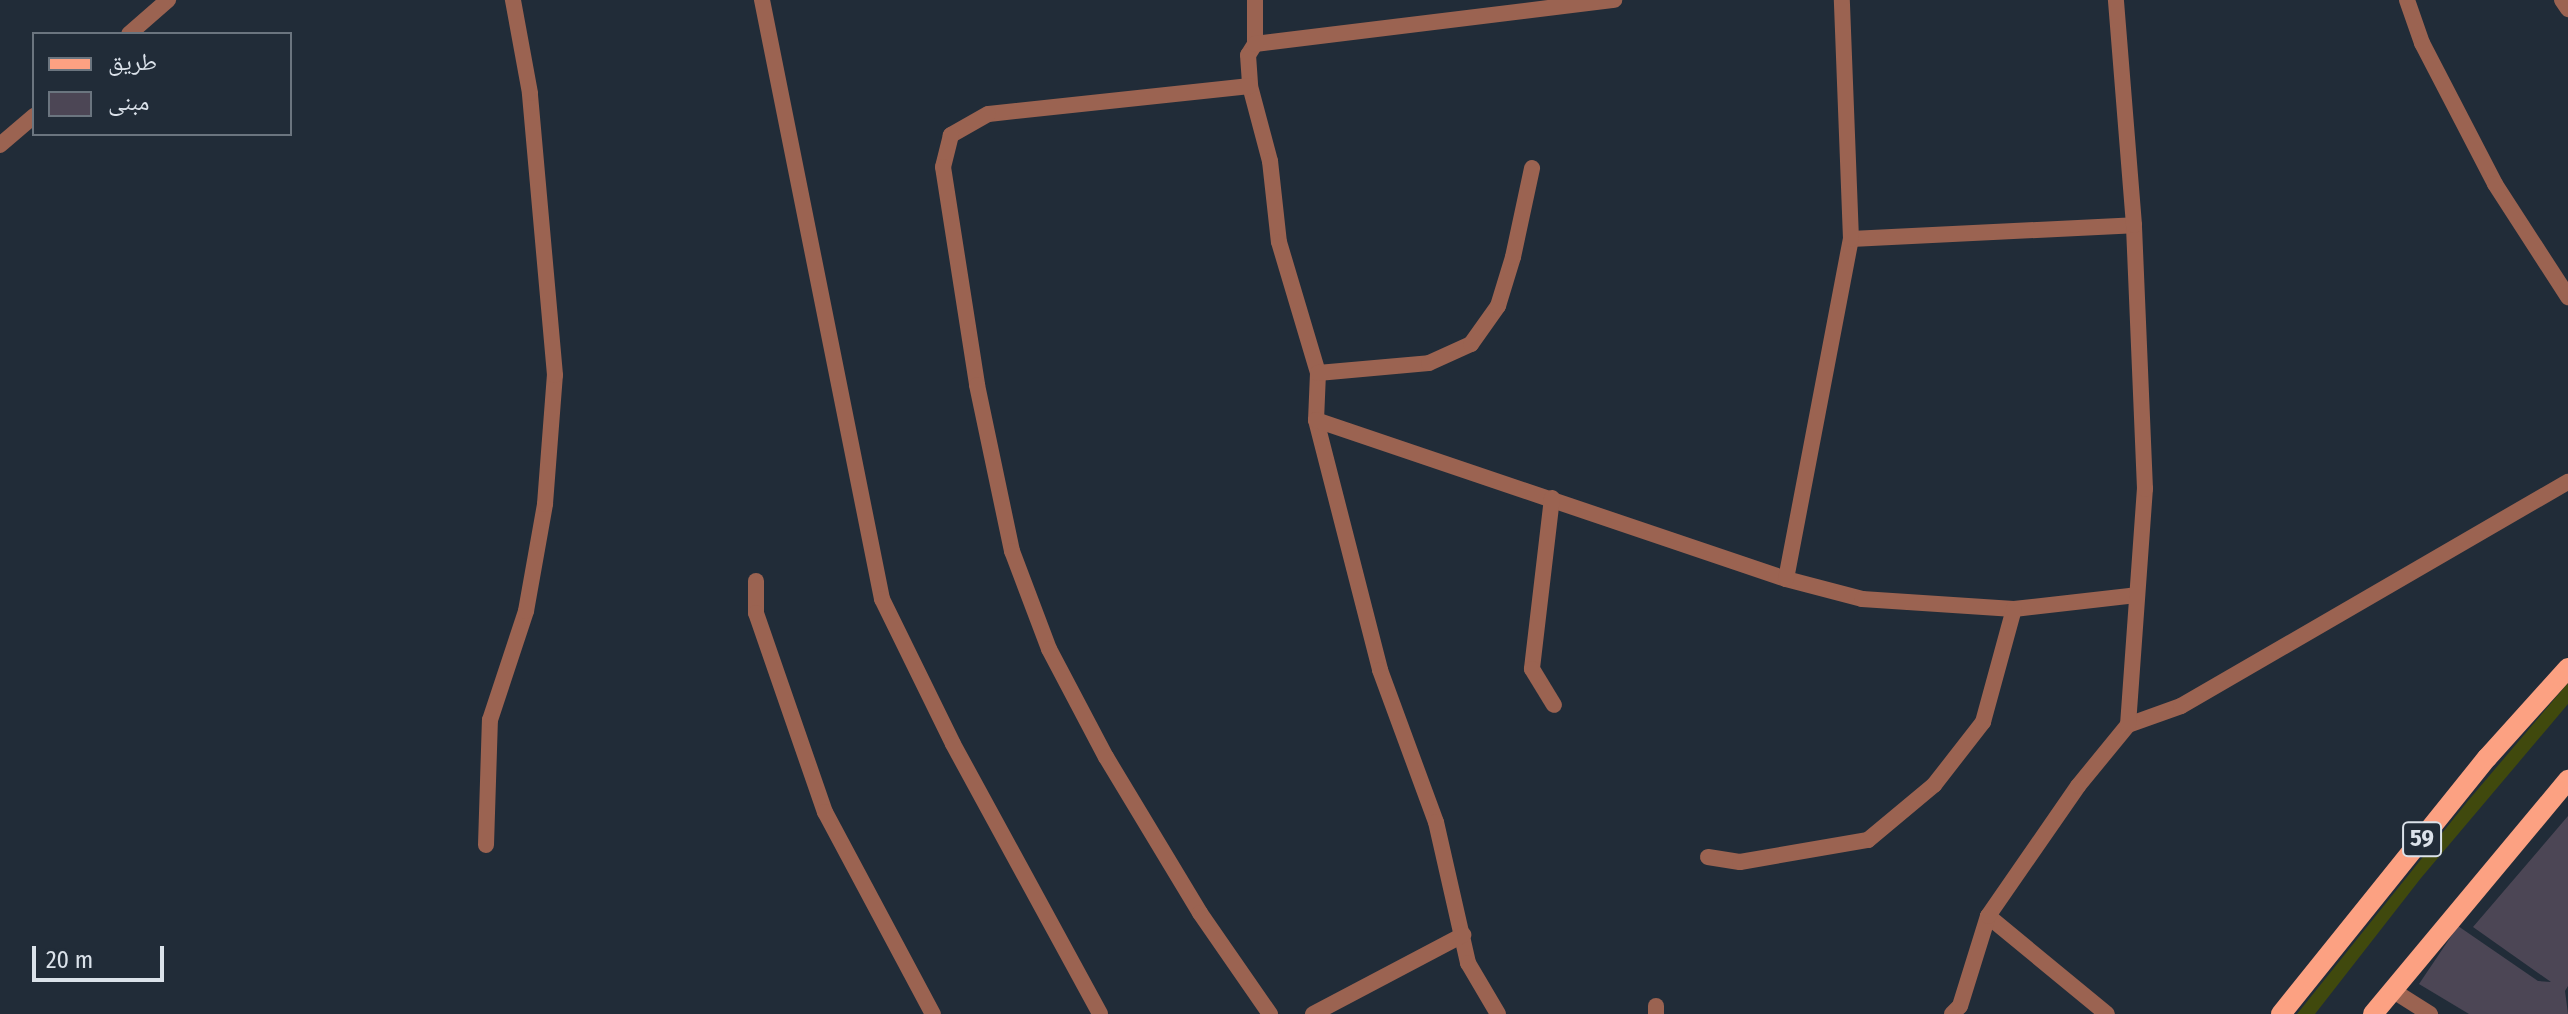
<!DOCTYPE html>
<meta charset="utf-8">
<style>
body{margin:0}
#map{position:relative;width:2568px;height:1014px;overflow:hidden;background:#212c38;font-family:"Fira Sans Condensed","Noto Naskh Arabic",sans-serif}
div>[style]{position:absolute}
[style*='--x']{left:calc(var(--x)*1px);top:calc(var(--y)*1px);width:calc(var(--w)*1px);rotate:calc(var(--a)*1deg)}
.green>*{inset:0;background:#40490d}
.building>*{inset:0;background:#4c4655}
.minor>*{height:16px;margin:-8px;padding:0 8px;transform-origin:8px;border-radius:8px;background:#9b6351}
.tertiary>*{height:16px;margin:-8px;padding:0 8px;transform-origin:8px;border-radius:8px;background:#9b6351}
.primary>*{height:20px;margin:-10px;padding:0 10px;transform-origin:10px;border-radius:10px;background:#fca182}
span{translate:-50% -50%;white-space:nowrap;text-align:center;line-height:1.15;-webkit-text-stroke:7px #212c38;paint-order:stroke}
.shield-label span{padding:2px 6px;background:#212c38;border:2px solid;border-radius:6px;-webkit-text-stroke-width:0}
.shield-label{font-size:24px;color:#dbe2ea;font-weight:700}
.legend{position:absolute;left:32px;top:32px;width:260px;height:104px;box-sizing:border-box;background:#212c38;border:2px solid #6b757f;margin:0;padding:10px 14px;list-style:none;font-size:24px;color:#dbe2ea}
.legend li{display:flex;align-items:center;gap:16px;height:40px}
.legend b{width:40px;border:2px solid #6b757f}
.scale{position:absolute;left:32px;top:946px;width:132px;height:36px;box-sizing:border-box;border:4px solid #dbe2ea;border-top:0;padding-left:10px;font-size:24px;line-height:28px;white-space:nowrap;color:#dbe2ea;-webkit-text-stroke:6px #212c38;paint-order:stroke}
</style>
<div id="map">
<div class="green">
<div style="clip-path:polygon(2568px 683px,2568px 704px,2421px 878px,2315px 1014px,2297px 1014px,2467px 802px)"></div>
</div>
<div class="building">
<div style="clip-path:polygon(2568px 816px,2568px 986px,2565px 991px,2568px 1014px,2469px 1014px,2419px 984px,2458px 926px,2538px 981px,2551px 982px,2473px 927px)"></div>
</div>
<div class="minor">
<div style="--x:762;--y:0;--w:611;--a:78.67"></div>
<div style="--x:882;--y:599;--w:161;--a:63.9"></div>
<div style="--x:953;--y:744;--w:307;--a:61.4"></div>
<div style="--x:1255;--y:0;--w:44;--a:90"></div>
<div style="--x:1255;--y:44;--w:13;--a:122"></div>
<div style="--x:1248;--y:55;--w:31;--a:86"></div>
<div style="--x:1250;--y:86;--w:78;--a:75.1"></div>
<div style="--x:1270;--y:161;--w:81;--a:83.7"></div>
<div style="--x:1279;--y:242;--w:137;--a:73.4"></div>
<div style="--x:1318;--y:373;--w:47;--a:92.4"></div>
<div style="--x:1316;--y:420;--w:258;--a:75.6"></div>
<div style="--x:1380;--y:670;--w:162;--a:69.8"></div>
<div style="--x:1436;--y:822;--w:145;--a:77.2"></div>
<div style="--x:1468;--y:963;--w:59;--a:59.5"></div>
<div style="--x:2407;--y:0;--w:46;--a:70.8"></div>
<div style="--x:2422;--y:43;--w:159;--a:62.6"></div>
<div style="--x:2495;--y:184;--w:135;--a:57.1"></div>
<div style="--x:2562;--y:0;--w:11;--a:56"></div>
<div style="--x:1255;--y:44;--w:362;--a:-7"></div>
<div style="--x:1250;--y:86;--w:263;--a:173.9"></div>
<div style="--x:988;--y:114;--w:43;--a:150.4"></div>
<div style="--x:951;--y:135;--w:33;--a:104"></div>
<div style="--x:943;--y:167;--w:221;--a:81.1"></div>
<div style="--x:977;--y:385;--w:170;--a:78.1"></div>
<div style="--x:1012;--y:551;--w:105;--a:69.3"></div>
<div style="--x:1049;--y:649;--w:122;--a:62.2"></div>
<div style="--x:1106;--y:757;--w:182;--a:58.9"></div>
<div style="--x:1200;--y:913;--w:123;--a:55.3"></div>
<div style="--x:1851;--y:239;--w:283;--a:-2.8"></div>
<div style="--x:1318;--y:373;--w:111;--a:-5.1"></div>
<div style="--x:1429;--y:363;--w:46;--a:-24.3"></div>
<div style="--x:1471;--y:344;--w:47;--a:-54.6"></div>
<div style="--x:1498;--y:306;--w:51;--a:-73"></div>
<div style="--x:1513;--y:257;--w:91;--a:-77.9"></div>
<div style="--x:1316;--y:420;--w:496;--a:18.7"></div>
<div style="--x:1786;--y:579;--w:79;--a:14.7"></div>
<div style="--x:1862;--y:599;--w:152;--a:3.8"></div>
<div style="--x:2014;--y:609;--w:123;--a:-6.5"></div>
<div style="--x:1552;--y:498;--w:172;--a:96.7"></div>
<div style="--x:1532;--y:669;--w:42;--a:58.6"></div>
<div style="--x:1786;--y:579;--w:346;--a:-79.2"></div>
<div style="--x:1851;--y:239;--w:239;--a:-92.2"></div>
<div style="--x:756;--y:581;--w:32;--a:90"></div>
<div style="--x:756;--y:613;--w:211;--a:70.9"></div>
<div style="--x:825;--y:812;--w:229;--a:61.9"></div>
<div style="--x:2128;--y:725;--w:56;--a:-19.7"></div>
<div style="--x:2181;--y:706;--w:447;--a:-30.1"></div>
<div style="--x:486;--y:845;--w:125;--a:-88.2"></div>
<div style="--x:490;--y:720;--w:115;--a:-71.7"></div>
<div style="--x:526;--y:611;--w:109;--a:-79.9"></div>
<div style="--x:545;--y:504;--w:129;--a:-85.6"></div>
<div style="--x:555;--y:375;--w:283;--a:-95.1"></div>
<div style="--x:530;--y:93;--w:95;--a:-100.4"></div>
<div style="--x:1708;--y:857;--w:32;--a:9"></div>
<div style="--x:1740;--y:862;--w:130;--a:-9.8"></div>
<div style="--x:1868;--y:840;--w:86;--a:-39.8"></div>
<div style="--x:1934;--y:785;--w:80;--a:-52.1"></div>
<div style="--x:1983;--y:722;--w:117;--a:-74.7"></div>
<div style="--x:1988;--y:916;--w:154;--a:39.5"></div>
<div style="--x:2392;--y:990;--w:45;--a:32.3"></div>
<div style="--x:1313;--y:1014;--w:170;--a:-27.8"></div>
<div style="--x:1656;--y:1014;--w:8;--a:-90"></div>
<div style="--x:1952;--y:1014;--w:11;--a:-45"></div>
<div style="--x:1960;--y:1006;--w:94;--a:-72.7"></div>
<div style="--x:1988;--y:916;--w:158;--a:-55.3"></div>
<div style="--x:2078;--y:786;--w:79;--a:-50.7"></div>
<div style="--x:2128;--y:725;--w:237;--a:-85.9"></div>
<div style="--x:2145;--y:489;--w:264;--a:-92.4"></div>
<div style="--x:2134;--y:225;--w:226;--a:-94.6"></div>
</div>
<div class="tertiary">
<div style="--x:129;--y:34;--w:52;--a:-41.1"></div>
<div style="--x:0;--y:145;--w:45;--a:-40.5"></div>
</div>
<div class="primary">
<div style="--x:2281;--y:1014;--w:329;--a:-51.2"></div>
<div style="--x:2487;--y:758;--w:121;--a:-48"></div>
<div style="--x:2373;--y:1014;--w:305;--a:-50.2"></div>
</div>
<div class="shield-label">
<span style="left:2422px;top:839px">59</span>
</div>
<ul class="legend">
<li><b style="height:10px;background:#fca182"></b>طريق</li>
<li><b style="height:22px;background:#4c4655"></b>مبنى</li>
</ul>
<div class="scale">20 m</div>
</div>
